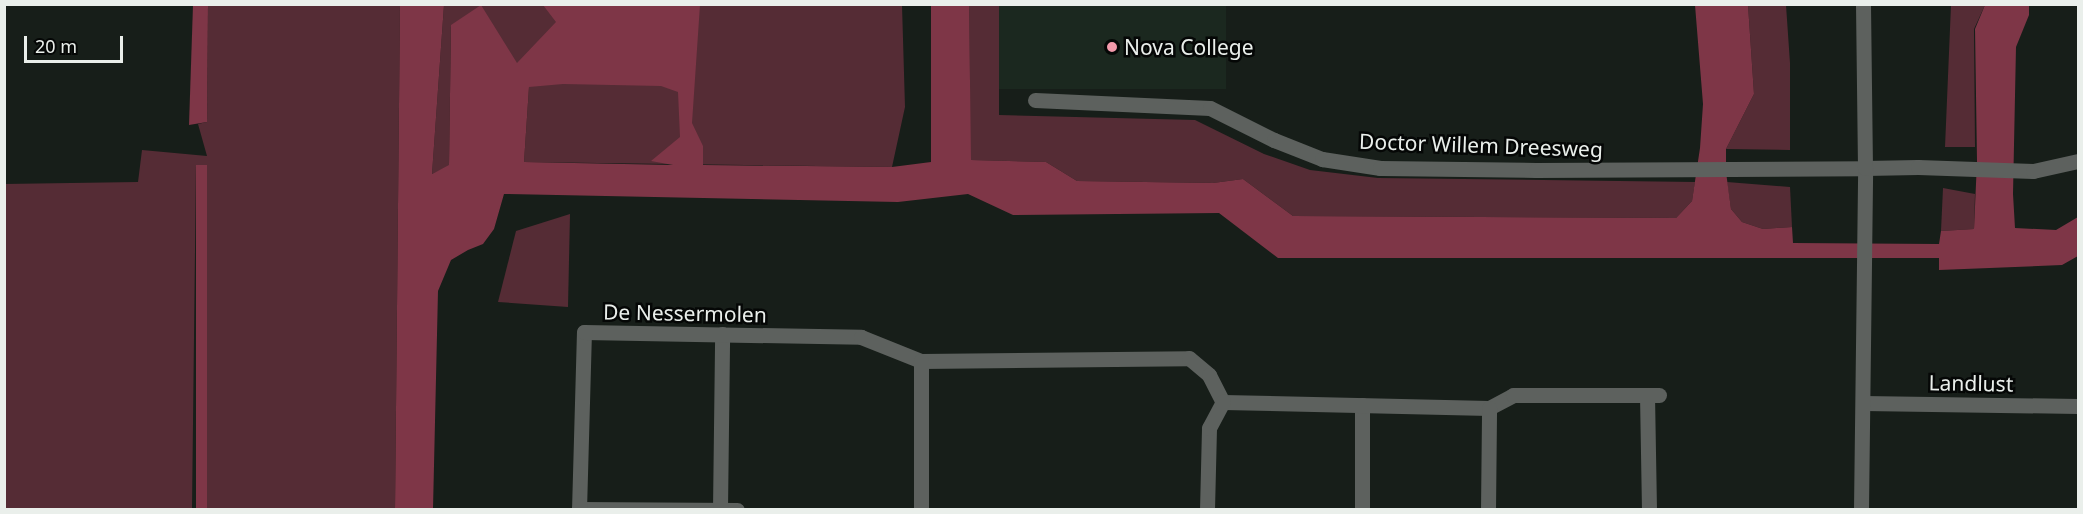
<!DOCTYPE html>
<style>
body{margin:0}
#map{position:relative;width:2083px;height:514px;overflow:hidden;background:#171e19;font-family:"Noto Sans",sans-serif}
div>[style]{position:absolute}
[style*='--x']{left:calc(var(--x)*1px);top:calc(var(--y)*1px);width:calc(var(--w)*1px);rotate:calc(var(--a)*1deg)}
.built>*{inset:0;background:#1b281f;transform-origin:0 0}
.green>*{inset:0;background:#552c35}
.water>*{inset:0;background:#7e3647;transform-origin:0 0}
.service>*{height:15px;margin:-7.5px;padding:0 7.5px;transform-origin:7.5px;border-radius:7.5px;background:#5d615e}
.pedestrian>*{height:15px;margin:-7.5px;padding:0 7.5px;transform-origin:7.5px;border-radius:7.5px;background:#5d615e}
.minor>*{height:15px;margin:-7.5px;padding:0 7.5px;transform-origin:7.5px;border-radius:7.5px;background:#5d615e}
.tertiary>*{height:15px;margin:-7.5px;padding:0 7.5px;transform-origin:7.5px;border-radius:7.5px;background:#5d615e}
.dots>*{width:16px;height:16px;translate:-50% -50%;box-sizing:border-box;border:3px solid #050706;border-radius:50%}
span{translate:-50% -50%;white-space:nowrap;text-align:center;line-height:1.15;-webkit-text-stroke:5px #050706;paint-order:stroke}
.poi-label{font-size:21px;color:#eaefeb}
.left{translate:0 -50%;text-align:left}
.street-label{font-size:21px;color:#eaefeb}
.frame{position:absolute;inset:0;border:6px solid #eaefeb;pointer-events:none}
.scale{position:absolute;left:24px;top:36px;width:99px;height:27px;box-sizing:border-box;border:3px solid #eaefeb;border-top:0;padding-left:8px;font-size:18px;line-height:21px;white-space:nowrap;color:#eaefeb;-webkit-text-stroke:4px #050706;paint-order:stroke}
</style>
<div id="map">
<div class="built">
<div style="left:999px;top:5px;width:227px;height:84px"></div>
</div>
<div class="green">
<div style="clip-path:polygon(208px 5px,400px 5px,395px 509px,203px 509px,207px 166px,196px 165px,192px 509px,5px 509px,4px 184px,138px 182px,142px 150px,207px 156px,198px 124px,207px 122px)"></div>
<div style="clip-path:polygon(444px 5px,902px 5px,905px 107px,892px 167px,524px 162px,529px 87px,451px 25px,449px 166px,432px 174px)"></div>
<div style="clip-path:polygon(969px 5px,999px 5px,999px 115px,1195px 120px,1264px 154px,1310px 170px,1378px 178px,1695px 182px,1692px 201px,1676px 218px,1293px 216px,1243px 179px,1213px 183px,1077px 181px,1046px 162px,970px 160px)"></div>
<div style="clip-path:polygon(1748px 5px,1786px 5px,1790px 63px,1790px 150px,1726px 149px,1754px 94px)"></div>
<div style="clip-path:polygon(1951px 5px,1985px 5px,1974px 29px,1975px 147px,1945px 147px)"></div>
<div style="clip-path:polygon(1727px 182px,1790px 187px,1792px 227px,1763px 229px,1742px 222px,1731px 209px)"></div>
<div style="clip-path:polygon(1943px 188px,1975px 194px,1974px 229px,1941px 231px)"></div>
<div style="clip-path:polygon(570px 214px,568px 307px,498px 302px,516px 231px)"></div>
</div>
<div class="water">
<div style="clip-path:polygon(evenodd,969px 4px,971px 160px,1046px 162px,1077px 181px,1213px 183px,1243px 179px,1293px 216px,1676px 218px,1692px 201px,1700px 148px,1703px 104px,1695px 5px,1748px 5px,1754px 94px,1726px 149px,1726px 172px,1731px 209px,1742px 222px,1763px 229px,1792px 227px,1793px 243px,1939px 244px,1941px 231px,1974px 229px,1977px 161px,1975px 29px,1985px 5px,2029px 5px,2029px 15px,2016px 47px,2013px 194px,2015px 228px,2056px 230px,2078px 217px,2078px 256px,2062px 265px,1939px 270px,1939px 258px,1278px 258px,1219px 213px,1013px 215px,968px 194px,898px 202px,504px 194px,494px 229px,483px 244px,468px 250px,451px 260px,438px 291px,433px 509px,395px 510px,400px 5px,444px 5px,432px 174px,449px 165px,451px 25px,481px 5px,517px 63px,556px 22px,543px 5px,700px 5px,692px 123px,703px 146px,703px 165px,892px 167px,931px 162px,931px 5px,969px 4px,563px 84px,661px 86px,678px 92px,680px 137px,651px 161px,673px 165px,524px 162px,529px 87px,563px 84px)"></div>
<div style="clip-path:polygon(193px 5px,208px 5px,207px 122px,189px 125px)"></div>
<div style="left:196px;top:165px;width:11px;height:344px"></div>
</div>
<div class="service">
<div style="--x:1865;--y:168;--w:53;--a:-1.1"></div>
<div style="--x:1918;--y:167;--w:115;--a:2"></div>
<div style="--x:2033;--y:171;--w:46;--a:-12.5"></div>
</div>
<div class="pedestrian">
<div style="--x:1647;--y:395;--w:115;--a:89"></div>
<div style="--x:1362;--y:405;--w:105;--a:90"></div>
<div style="--x:579;--y:509;--w:158;--a:0.4"></div>
<div style="--x:720;--y:510;--w:176;--a:-89.3"></div>
</div>
<div class="minor">
<div style="--x:1035;--y:100;--w:175;--a:2.6"></div>
<div style="--x:1210;--y:108;--w:72;--a:26.6"></div>
<div style="--x:1274;--y:140;--w:52;--a:21.6"></div>
<div style="--x:1322;--y:159;--w:59;--a:8.8"></div>
<div style="--x:1380;--y:168;--w:156;--a:0.7"></div>
<div style="--x:1536;--y:170;--w:329;--a:-0.3"></div>
<div style="--x:1223;--y:402;--w:266;--a:1.3"></div>
<div style="--x:1489;--y:408;--w:27;--a:-28"></div>
<div style="--x:1513;--y:395;--w:146;--a:0"></div>
<div style="--x:1863;--y:403;--w:215;--a:0.8"></div>
<div style="--x:579;--y:510;--w:178;--a:-88.4"></div>
<div style="--x:584;--y:332;--w:277;--a:1"></div>
<div style="--x:861;--y:337;--w:65;--a:21.8"></div>
<div style="--x:921;--y:361;--w:268;--a:-0.6"></div>
<div style="--x:1189;--y:358;--w:26;--a:40"></div>
<div style="--x:1209;--y:375;--w:30;--a:63"></div>
<div style="--x:921;--y:510;--w:149;--a:-90"></div>
<div style="--x:1207;--y:510;--w:82;--a:-88.6"></div>
<div style="--x:1209;--y:428;--w:30;--a:-62"></div>
<div style="--x:1488;--y:510;--w:102;--a:-89.4"></div>
</div>
<div class="tertiary">
<div style="--x:1861;--y:510;--w:342;--a:-89.3"></div>
<div style="--x:1865;--y:168;--w:164;--a:-90.7"></div>
</div>
<div class="dots">
<div style="left:1112px;top:47px;background:#f39aab"></div>
</div>
<div class="poi-label">
<span class="left" style="left:1124px;top:47px">Nova College</span>
</div>
<div class="street-label">
<span style="left:1481px;top:145px;rotate:2deg">Doctor Willem Dreesweg</span>
<span style="left:685px;top:313px;rotate:1deg">De Nessermolen</span>
<span style="left:1971px;top:383px;rotate:1deg">Landlust</span>
</div>
<div class="frame"></div>
<div class="scale">20 m</div>
</div>
